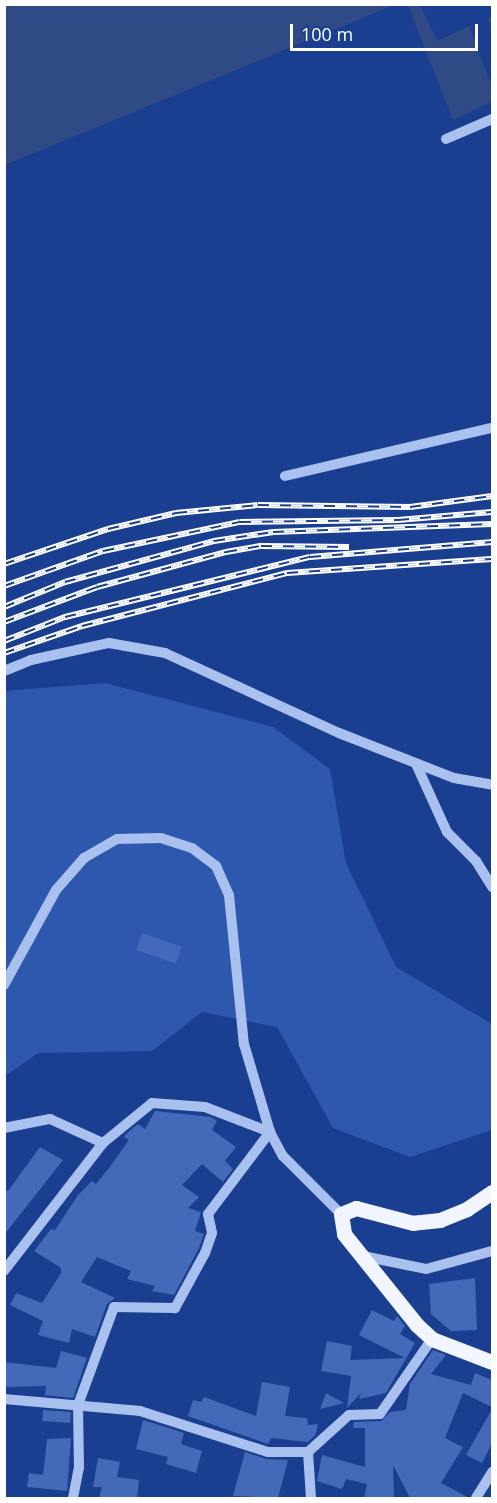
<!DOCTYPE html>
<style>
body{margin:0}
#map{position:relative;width:497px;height:1503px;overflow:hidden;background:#1b3f90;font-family:"Open Sans",sans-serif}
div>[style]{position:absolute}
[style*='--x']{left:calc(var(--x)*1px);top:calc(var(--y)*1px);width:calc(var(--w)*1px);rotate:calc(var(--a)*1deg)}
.green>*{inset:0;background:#2e58ae}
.water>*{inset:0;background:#304a86}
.pier>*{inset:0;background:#1b3f90}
.building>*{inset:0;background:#4469b8;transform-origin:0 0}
.minor>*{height:10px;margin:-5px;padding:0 5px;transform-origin:5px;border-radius:5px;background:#aac0ee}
.major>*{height:15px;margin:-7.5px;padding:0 7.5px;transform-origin:7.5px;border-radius:7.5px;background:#f1f5ff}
.rail>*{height:6px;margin-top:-3px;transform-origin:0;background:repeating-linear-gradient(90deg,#1b3f90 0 11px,#fff 0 22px);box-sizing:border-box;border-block:2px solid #fff}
span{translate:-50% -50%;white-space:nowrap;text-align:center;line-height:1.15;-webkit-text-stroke:4.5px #1b3f90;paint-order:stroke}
.frame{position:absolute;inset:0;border:6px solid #fff;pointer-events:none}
.scale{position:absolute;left:290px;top:24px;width:188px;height:27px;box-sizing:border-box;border:3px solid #fff;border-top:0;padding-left:8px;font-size:18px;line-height:21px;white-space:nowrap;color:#fff;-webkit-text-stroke:4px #1b3f90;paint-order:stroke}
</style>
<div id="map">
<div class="green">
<div style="clip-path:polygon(105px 683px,273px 727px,330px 769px,346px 863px,396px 967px,492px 1024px,492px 1130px,410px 1157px,333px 1128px,277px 1027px,202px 1012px,152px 1051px,38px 1053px,5px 1076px,5px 691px)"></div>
</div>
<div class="water">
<div style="clip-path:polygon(5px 4px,394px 4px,394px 5px,5px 165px)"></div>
<div style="clip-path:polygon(408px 5px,492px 5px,492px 101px,453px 120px)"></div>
</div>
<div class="pier">
<div style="clip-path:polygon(420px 5px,492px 5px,492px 17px,488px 19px,492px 30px,492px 87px,469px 26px,437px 41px)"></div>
</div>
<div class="building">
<div style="left:142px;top:933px;width:42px;height:18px;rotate:19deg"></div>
<div style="clip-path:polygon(155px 1111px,211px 1117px,217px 1121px,212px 1130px,236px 1147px,225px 1161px,233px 1169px,223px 1182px,202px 1164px,182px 1185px,199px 1197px,188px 1208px,201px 1212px,195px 1231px,204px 1234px,199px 1248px,174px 1295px,152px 1291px,155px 1286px,127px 1279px,131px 1271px,97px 1257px,81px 1282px,115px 1298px,107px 1304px,95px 1337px,72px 1329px,69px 1343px,38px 1335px,43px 1321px,10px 1305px,16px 1293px,42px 1303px,61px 1273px,61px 1268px,34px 1251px,51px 1229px,55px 1230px,78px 1195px,92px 1181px,96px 1184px,109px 1168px,129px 1140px,124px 1137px,127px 1133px,138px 1124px,145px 1129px)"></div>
<div style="clip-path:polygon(40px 1147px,63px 1160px,4px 1235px,4px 1188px,8px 1191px)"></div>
<div style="clip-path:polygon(475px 1278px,477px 1330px,451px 1331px,431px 1314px,429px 1284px)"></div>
<div style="clip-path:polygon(372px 1310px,394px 1321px,397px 1316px,405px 1326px,400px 1334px,415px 1343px,386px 1393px,359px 1399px,361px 1393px,347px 1408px,351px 1376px,321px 1371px,327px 1341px,352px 1346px,350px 1360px,405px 1358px,359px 1335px)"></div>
<div style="clip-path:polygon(433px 1350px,446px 1355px,431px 1374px,471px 1385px,475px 1373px,492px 1380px,492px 1407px,463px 1393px,445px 1438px,463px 1447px,441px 1483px,469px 1498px,410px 1498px,393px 1465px,394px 1498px,364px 1498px,367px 1484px,346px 1479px,342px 1489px,317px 1481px,322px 1455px,365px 1467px,365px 1428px,353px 1428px,354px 1422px,381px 1421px,390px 1412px,406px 1410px,410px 1384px)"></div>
<div style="clip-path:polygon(61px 1351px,87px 1358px,73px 1398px,45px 1395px,46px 1386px,4px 1387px,4px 1362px,56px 1368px)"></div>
<div style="clip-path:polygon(262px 1382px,290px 1387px,285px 1416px,307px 1418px,308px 1425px,318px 1424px,316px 1434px,308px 1442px,271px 1438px,268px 1444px,188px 1416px,193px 1400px,201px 1402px,204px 1397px,256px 1416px)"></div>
<div style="clip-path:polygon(326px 1393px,344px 1403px,320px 1409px)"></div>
<div style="clip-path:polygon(492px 1409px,492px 1443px,482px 1463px,466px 1455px)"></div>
<div style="left:43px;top:1410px;width:28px;height:11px;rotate:4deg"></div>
<div style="clip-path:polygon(143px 1420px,184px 1433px,181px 1444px,202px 1451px,196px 1473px,166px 1464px,168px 1457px,136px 1449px)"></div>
<div style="clip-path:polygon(71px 1438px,67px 1491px,27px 1487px,29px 1473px,43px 1475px,47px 1439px)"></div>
<div style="clip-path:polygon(245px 1452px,266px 1459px,288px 1460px,278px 1498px,233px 1496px)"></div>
<div style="clip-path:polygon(98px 1458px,120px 1462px,117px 1477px,139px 1480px,137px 1498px,99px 1498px,102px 1487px,93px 1487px)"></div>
</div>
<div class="minor">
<div style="--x:446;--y:139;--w:50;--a:-23.5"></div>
<div style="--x:285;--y:476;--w:212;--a:-13.1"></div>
<div style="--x:4;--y:671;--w:29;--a:-22"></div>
<div style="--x:31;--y:660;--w:80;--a:-12.3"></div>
<div style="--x:109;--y:643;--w:57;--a:10.1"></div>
<div style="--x:165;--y:653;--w:192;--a:24.7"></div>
<div style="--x:339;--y:733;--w:123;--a:21.4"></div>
<div style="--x:454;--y:778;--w:39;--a:10"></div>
<div style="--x:416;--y:764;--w:75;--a:65.5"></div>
<div style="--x:447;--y:832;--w:41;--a:45"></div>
<div style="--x:476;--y:861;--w:31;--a:58"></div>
<div style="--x:4;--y:985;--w:108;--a:-61.3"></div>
<div style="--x:56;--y:890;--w:43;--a:-48.8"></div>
<div style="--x:84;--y:858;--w:38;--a:-30"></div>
<div style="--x:117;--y:839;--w:44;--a:-1.3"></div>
<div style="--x:161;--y:838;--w:33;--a:18"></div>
<div style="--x:192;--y:848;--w:30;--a:37"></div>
<div style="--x:216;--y:866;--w:32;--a:66"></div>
<div style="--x:229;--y:895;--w:150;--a:84.3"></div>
<div style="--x:244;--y:1044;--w:92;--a:73.5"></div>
<div style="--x:270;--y:1132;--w:27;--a:62"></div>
<div style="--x:283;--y:1156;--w:82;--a:45"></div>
<div style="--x:4;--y:1128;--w:47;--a:-11.1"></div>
<div style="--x:50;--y:1119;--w:58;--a:24.4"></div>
<div style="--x:363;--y:1256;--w:64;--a:11.7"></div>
<div style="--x:426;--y:1269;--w:68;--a:-15.3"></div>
<div style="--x:4;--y:1271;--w:162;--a:-52.3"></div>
<div style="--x:103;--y:1143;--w:63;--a:-39.2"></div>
<div style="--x:152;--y:1103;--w:53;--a:4.3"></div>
<div style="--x:205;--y:1107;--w:70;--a:21"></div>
<div style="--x:270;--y:1132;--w:103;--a:127.1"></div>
<div style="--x:208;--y:1214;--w:19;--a:78"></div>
<div style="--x:212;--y:1233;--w:21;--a:109"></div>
<div style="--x:205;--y:1253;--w:63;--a:118.6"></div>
<div style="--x:175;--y:1308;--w:61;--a:-179.1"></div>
<div style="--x:114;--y:1307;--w:104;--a:110.2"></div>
<div style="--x:78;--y:1405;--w:62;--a:89.1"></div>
<div style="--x:79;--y:1467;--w:32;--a:101"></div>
<div style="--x:4;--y:1399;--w:137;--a:5"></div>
<div style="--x:140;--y:1411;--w:134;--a:17.8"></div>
<div style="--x:268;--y:1452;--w:40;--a:0"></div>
<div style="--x:308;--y:1452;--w:55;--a:-42.1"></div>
<div style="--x:349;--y:1415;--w:31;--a:-2"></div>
<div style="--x:380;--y:1414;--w:91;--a:-55.3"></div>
<div style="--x:308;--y:1452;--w:46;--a:86.3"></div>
<div style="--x:476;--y:1498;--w:31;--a:-58"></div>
</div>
<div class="major">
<div style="--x:492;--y:1192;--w:30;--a:146"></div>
<div style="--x:467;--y:1209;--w:29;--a:158"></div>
<div style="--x:440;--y:1220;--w:27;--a:174"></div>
<div style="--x:413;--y:1223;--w:59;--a:-165.3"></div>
<div style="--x:356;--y:1208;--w:16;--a:158"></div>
<div style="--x:341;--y:1214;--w:20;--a:81"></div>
<div style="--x:344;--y:1234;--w:117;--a:51.3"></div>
<div style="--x:417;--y:1325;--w:21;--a:43"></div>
<div style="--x:432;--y:1339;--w:64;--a:21"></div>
</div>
<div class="rail">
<div style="--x:4;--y:564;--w:110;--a:-18.6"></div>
<div style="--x:108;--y:529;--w:70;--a:-13.2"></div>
<div style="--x:176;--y:513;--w:82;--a:-5.6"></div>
<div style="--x:258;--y:505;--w:152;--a:0.8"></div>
<div style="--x:410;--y:507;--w:83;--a:-7.6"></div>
<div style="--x:4;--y:586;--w:105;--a:-19.5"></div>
<div style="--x:103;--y:551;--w:140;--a:-12"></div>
<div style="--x:240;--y:522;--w:158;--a:-0.7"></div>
<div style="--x:398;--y:520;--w:94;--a:-4.9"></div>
<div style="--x:4;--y:607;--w:66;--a:-22.3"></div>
<div style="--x:65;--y:582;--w:155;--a:-15.4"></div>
<div style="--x:214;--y:541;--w:60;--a:-8.7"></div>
<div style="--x:273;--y:532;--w:219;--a:-2.1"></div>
<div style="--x:4;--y:622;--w:99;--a:-20.6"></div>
<div style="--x:97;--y:587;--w:134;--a:-15.2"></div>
<div style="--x:226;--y:552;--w:36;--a:-10"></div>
<div style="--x:261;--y:546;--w:88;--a:0.7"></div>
<div style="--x:4;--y:641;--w:66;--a:-21.5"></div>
<div style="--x:65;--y:617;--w:252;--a:-13.8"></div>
<div style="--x:310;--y:557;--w:183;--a:-4.7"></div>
<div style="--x:4;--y:653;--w:83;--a:-19.1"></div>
<div style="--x:82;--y:626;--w:212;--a:-14.5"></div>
<div style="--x:287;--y:573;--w:205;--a:-3.9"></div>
</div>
<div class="frame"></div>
<div class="scale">100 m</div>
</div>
